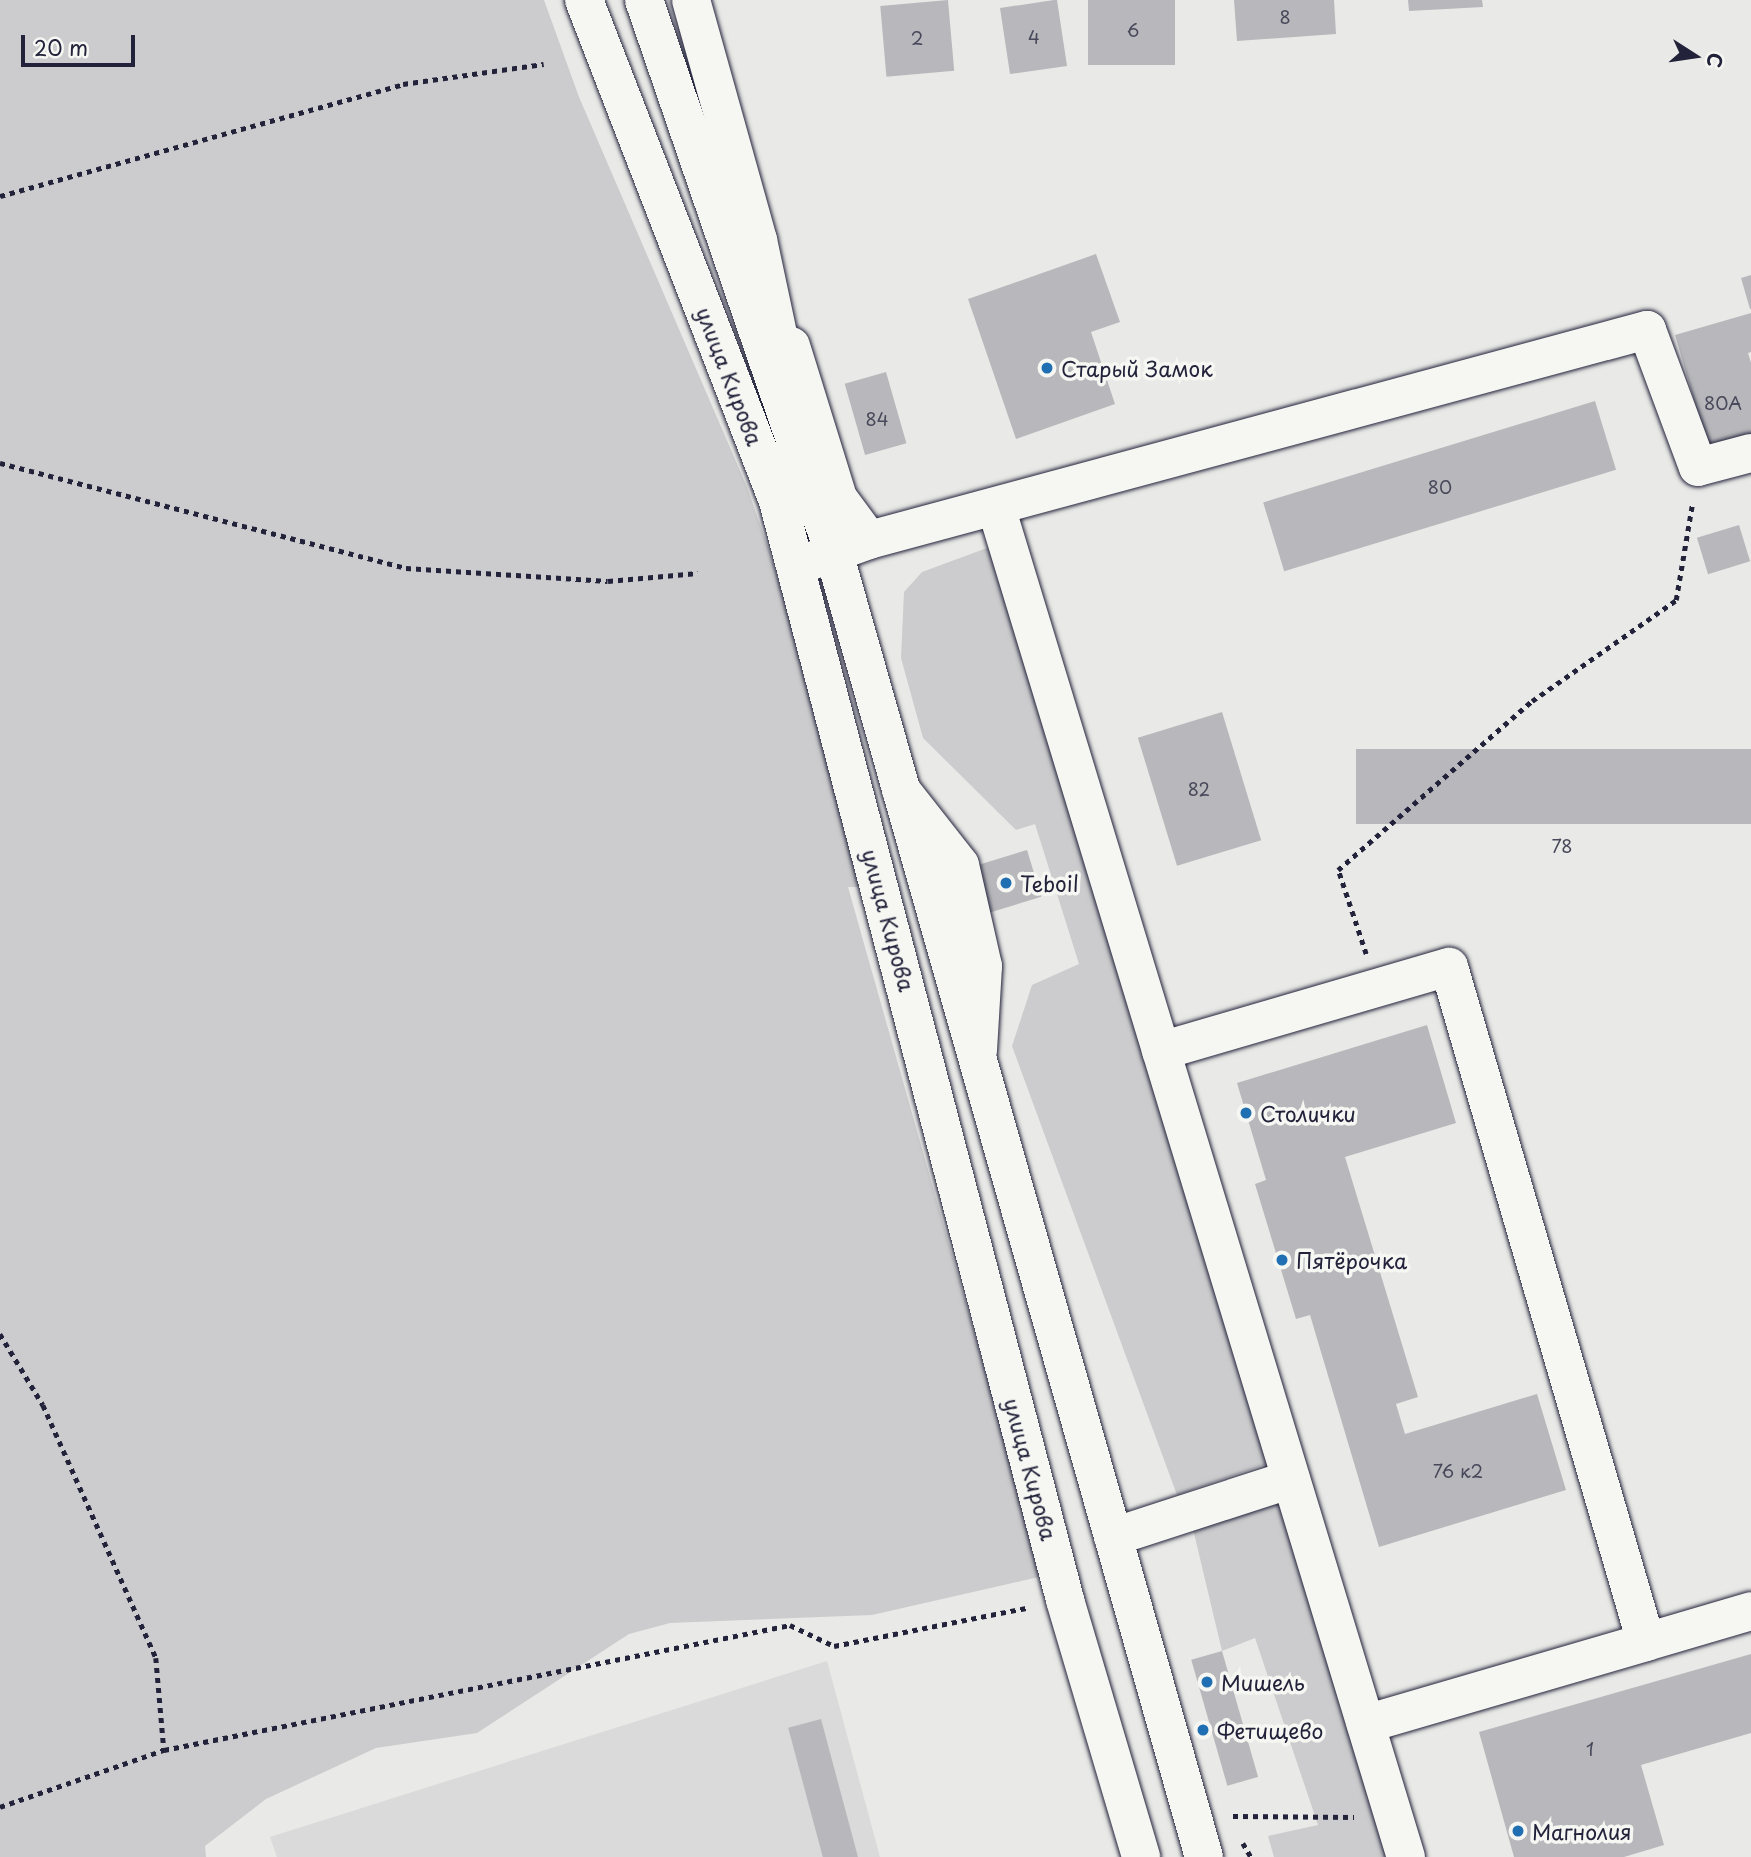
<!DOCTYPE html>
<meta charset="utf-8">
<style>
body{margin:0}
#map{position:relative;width:1751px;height:1857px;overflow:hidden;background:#e9e9e7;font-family:"Playpen Sans",sans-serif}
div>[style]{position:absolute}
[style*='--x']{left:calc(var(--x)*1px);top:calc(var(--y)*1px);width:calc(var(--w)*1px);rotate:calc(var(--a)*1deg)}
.built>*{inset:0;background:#dadada}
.green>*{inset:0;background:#ccccce}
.building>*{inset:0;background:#b8b8bc;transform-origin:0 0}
.path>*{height:4.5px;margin-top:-2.25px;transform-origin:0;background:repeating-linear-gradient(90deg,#22223b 0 5px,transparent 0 10px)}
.roads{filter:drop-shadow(0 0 2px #22223b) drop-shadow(0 0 2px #22223b)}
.minor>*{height:38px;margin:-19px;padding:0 19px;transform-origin:19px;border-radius:19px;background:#f6f6f2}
.major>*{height:38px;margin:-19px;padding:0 19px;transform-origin:19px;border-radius:19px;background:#f6f6f2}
.dots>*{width:19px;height:19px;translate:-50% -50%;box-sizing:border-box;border:4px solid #f6f6f2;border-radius:50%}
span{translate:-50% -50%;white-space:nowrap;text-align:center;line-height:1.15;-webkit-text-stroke:7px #f6f6f2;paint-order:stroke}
.number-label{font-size:18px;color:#48485b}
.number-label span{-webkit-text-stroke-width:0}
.poi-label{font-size:21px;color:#22223b}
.left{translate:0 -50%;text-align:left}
.street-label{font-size:21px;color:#22223b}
.north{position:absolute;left:1660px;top:21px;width:70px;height:70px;-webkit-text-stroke:5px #f6f6f2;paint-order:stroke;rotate:102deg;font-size:19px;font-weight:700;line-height:28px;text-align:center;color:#22223b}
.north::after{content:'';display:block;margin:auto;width:24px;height:32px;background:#22223b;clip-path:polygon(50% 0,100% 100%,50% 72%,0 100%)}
.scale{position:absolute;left:21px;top:35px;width:114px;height:32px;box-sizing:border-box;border:4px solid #22223b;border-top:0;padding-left:9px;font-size:21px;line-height:24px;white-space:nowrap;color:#22223b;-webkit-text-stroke:5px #f6f6f2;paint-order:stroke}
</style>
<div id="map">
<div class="built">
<div style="clip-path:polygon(827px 1661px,880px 1857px,277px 1857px,270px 1837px)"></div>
</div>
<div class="green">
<div style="clip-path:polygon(0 0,544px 0,579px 97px,747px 487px,770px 553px,867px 871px,863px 887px,848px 887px,1043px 1576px,872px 1615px,670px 1623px,629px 1634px,477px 1733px,376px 1748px,266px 1799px,205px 1846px,206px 1857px,0 1857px)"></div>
<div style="clip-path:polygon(995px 545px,1269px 1463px,1177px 1495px,1012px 1046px,1032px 985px,1079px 964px,1035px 824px,1016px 830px,923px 738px,901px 658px,904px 592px,922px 572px)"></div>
<div style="clip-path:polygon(1281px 1503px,1393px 1857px,1274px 1857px,1268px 1836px,1318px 1825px,1255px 1638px,1222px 1651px,1193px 1529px)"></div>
</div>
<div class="building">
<div style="left:948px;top:0;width:71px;height:68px;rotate:85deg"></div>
<div style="clip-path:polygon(1054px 0,1057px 0,1067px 66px,1010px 74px,1000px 8px)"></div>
<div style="left:1088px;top:0;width:87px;height:65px"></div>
<div style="clip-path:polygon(1234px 0,1334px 0,1336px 34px,1237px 41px)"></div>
<div style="clip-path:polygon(1408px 0,1482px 0,1483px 7px,1409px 11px)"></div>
<div style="clip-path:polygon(1096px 254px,1120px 322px,1091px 332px,1115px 404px,1016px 439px,968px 299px)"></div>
<div style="clip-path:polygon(1751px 275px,1751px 309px,1750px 309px,1741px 278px)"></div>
<div style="clip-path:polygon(1751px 313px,1751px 352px,1748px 353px,1751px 363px,1751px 442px,1710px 454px,1675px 335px)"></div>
<div style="left:886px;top:372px;width:74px;height:43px;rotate:74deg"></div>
<div style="left:1595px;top:401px;width:72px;height:347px;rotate:73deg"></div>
<div style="left:1739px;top:525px;width:38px;height:44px;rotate:73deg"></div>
<div style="left:1222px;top:712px;width:134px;height:88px;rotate:73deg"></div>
<div style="left:1751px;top:749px;width:75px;height:395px;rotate:90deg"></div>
<div style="left:1027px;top:850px;width:49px;height:87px;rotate:73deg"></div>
<div style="clip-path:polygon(1427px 1025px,1456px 1123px,1345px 1157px,1418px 1397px,1396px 1404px,1405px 1434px,1537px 1394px,1566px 1490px,1379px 1547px,1310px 1315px,1296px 1319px,1255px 1184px,1266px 1180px,1237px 1083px)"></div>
<div style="left:1222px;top:1651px;width:131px;height:32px;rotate:74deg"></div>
<div style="clip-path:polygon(1751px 1654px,1751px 1733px,1641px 1765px,1664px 1845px,1624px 1857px,1514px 1857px,1479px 1732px)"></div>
<div style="left:821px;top:1719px;width:143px;height:34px;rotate:75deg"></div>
</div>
<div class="path">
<div style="--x:0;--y:196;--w:418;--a:-15.5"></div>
<div style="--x:403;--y:84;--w:142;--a:-8.1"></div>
<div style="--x:0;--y:463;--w:419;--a:14.5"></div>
<div style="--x:406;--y:568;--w:202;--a:3.7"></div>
<div style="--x:608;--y:581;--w:90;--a:-5.1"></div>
<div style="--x:1366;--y:954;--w:89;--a:-108.4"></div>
<div style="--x:1338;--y:870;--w:257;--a:-41.1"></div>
<div style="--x:1532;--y:701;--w:176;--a:-35"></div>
<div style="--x:1676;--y:600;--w:96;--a:-80.4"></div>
<div style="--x:0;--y:1334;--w:83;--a:58.8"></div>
<div style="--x:43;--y:1405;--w:277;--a:65.9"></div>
<div style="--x:156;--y:1658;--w:92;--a:85"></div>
<div style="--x:0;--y:1807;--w:174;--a:-19.2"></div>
<div style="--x:164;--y:1750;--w:638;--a:-11.29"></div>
<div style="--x:790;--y:1625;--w:49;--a:25.5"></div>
<div style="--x:834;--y:1646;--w:196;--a:-11.2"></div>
<div style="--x:1233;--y:1816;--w:121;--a:0.5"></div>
<div style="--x:1243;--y:1843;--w:16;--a:60"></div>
</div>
<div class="roads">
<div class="minor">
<div style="--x:691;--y:0;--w:249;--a:74.4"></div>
<div style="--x:758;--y:240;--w:140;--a:78"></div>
<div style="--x:791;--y:346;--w:159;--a:72.8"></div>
<div style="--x:838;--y:498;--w:52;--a:53.6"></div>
<div style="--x:996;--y:507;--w:1411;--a:73.11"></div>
<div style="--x:797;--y:566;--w:77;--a:-19.9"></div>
<div style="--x:869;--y:540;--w:806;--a:-15.11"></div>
<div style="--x:1647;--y:330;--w:146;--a:69.6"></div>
<div style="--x:1698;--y:467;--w:55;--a:-14.8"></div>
<div style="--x:901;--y:790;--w:95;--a:51.8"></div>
<div style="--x:960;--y:865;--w:104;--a:77.2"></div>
<div style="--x:983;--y:966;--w:85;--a:93.4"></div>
<div style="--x:1161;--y:1051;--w:300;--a:-16.3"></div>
<div style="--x:1449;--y:967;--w:703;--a:73.73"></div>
<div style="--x:1646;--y:1642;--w:292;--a:163.7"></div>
<div style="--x:1113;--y:1537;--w:187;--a:-18"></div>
<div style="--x:1646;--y:1642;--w:109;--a:-16.4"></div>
</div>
<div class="major">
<div style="--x:584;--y:0;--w:537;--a:68.83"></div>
<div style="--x:778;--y:501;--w:1136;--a:75.36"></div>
<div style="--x:1065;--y:1600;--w:268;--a:73.5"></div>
<div style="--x:644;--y:0;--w:585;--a:71.04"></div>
<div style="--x:834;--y:553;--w:1355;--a:74.16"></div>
</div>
</div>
<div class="dots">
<div style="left:1047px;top:368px;background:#1f6fb2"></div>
<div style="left:1006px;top:883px;background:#1f6fb2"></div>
<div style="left:1246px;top:1113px;background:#1f6fb2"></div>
<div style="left:1282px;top:1260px;background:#1f6fb2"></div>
<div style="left:1207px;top:1682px;background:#1f6fb2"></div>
<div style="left:1203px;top:1730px;background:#1f6fb2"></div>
<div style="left:1518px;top:1831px;background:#1f6fb2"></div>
</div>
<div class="number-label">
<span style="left:1285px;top:17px">8</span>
<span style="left:1133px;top:30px">6</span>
<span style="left:1034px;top:37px">4</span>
<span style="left:917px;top:38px">2</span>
<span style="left:1723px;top:403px">80А</span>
<span style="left:877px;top:419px">84</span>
<span style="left:1440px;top:487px">80</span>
<span style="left:1199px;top:789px">82</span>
<span style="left:1562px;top:846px">78</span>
<span style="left:1458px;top:1471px">76 к2</span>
<span style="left:1590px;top:1749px">1</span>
</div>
<div class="poi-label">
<span class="left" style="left:1061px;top:368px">Старый Замок</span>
<span class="left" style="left:1020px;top:883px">Teboil</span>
<span class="left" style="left:1260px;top:1113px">Столички</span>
<span class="left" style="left:1296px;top:1260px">Пятёрочка</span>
<span class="left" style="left:1221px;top:1682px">Мишель</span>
<span class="left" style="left:1217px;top:1730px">Фетищево</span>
<span class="left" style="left:1532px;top:1831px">Магнолия</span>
</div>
<div class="street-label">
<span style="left:730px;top:376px;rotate:69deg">улица Кирова</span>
<span style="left:889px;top:920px;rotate:75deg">улица Кирова</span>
<span style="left:1031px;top:1469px;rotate:75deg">улица Кирова</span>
</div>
<div class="north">С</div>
<div class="scale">20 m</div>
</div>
